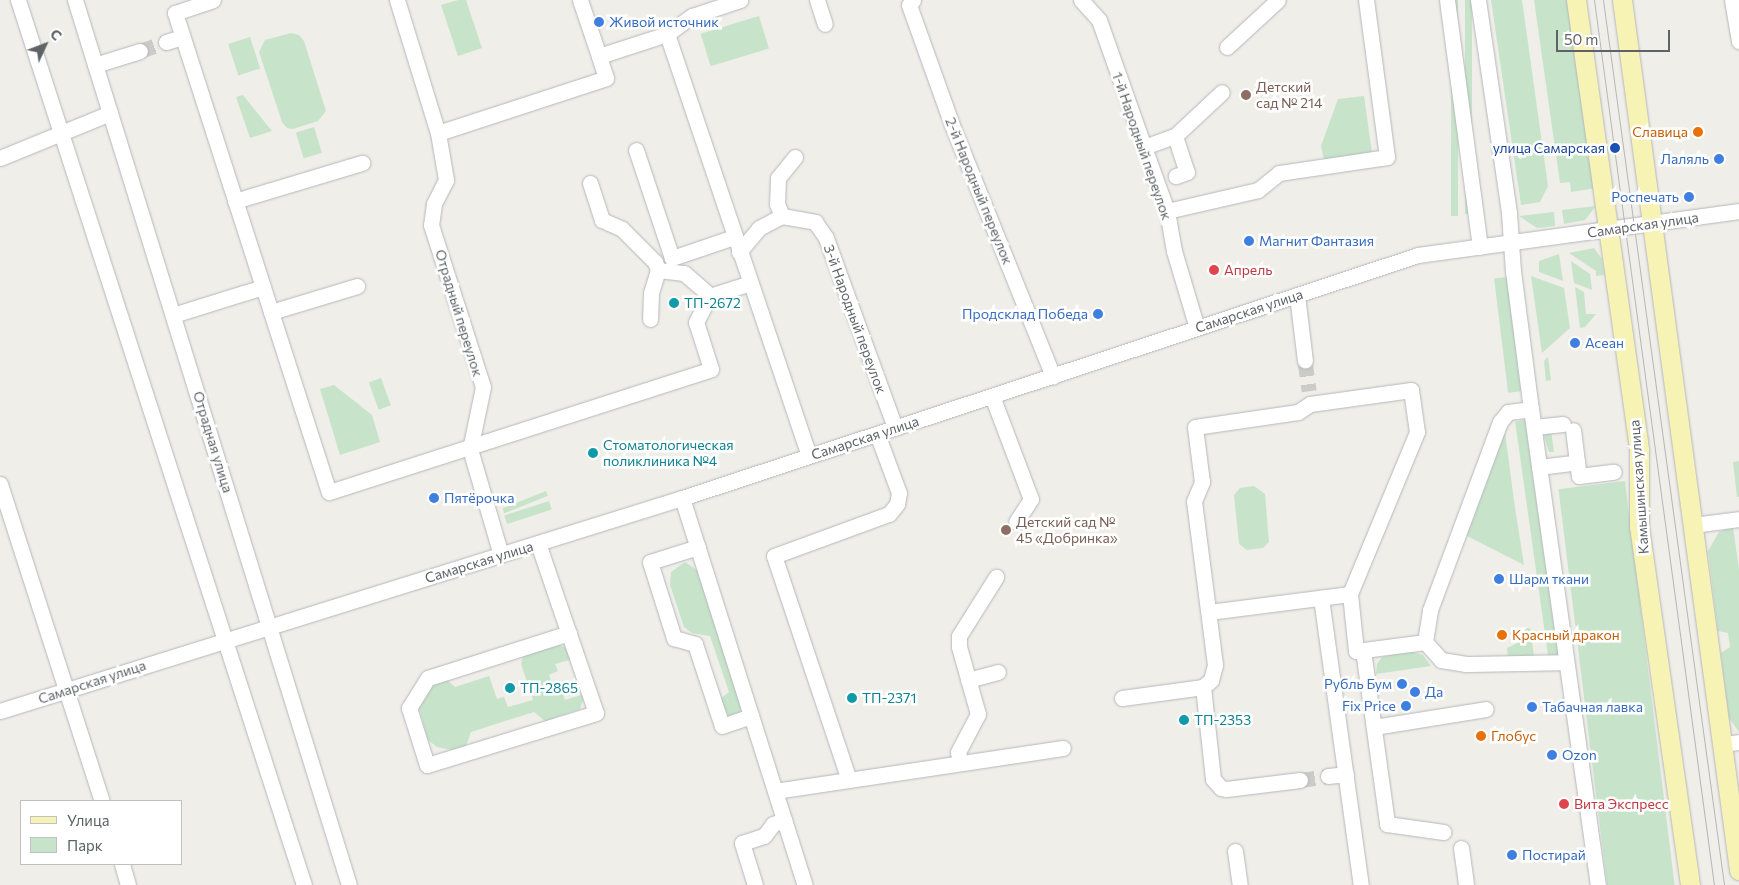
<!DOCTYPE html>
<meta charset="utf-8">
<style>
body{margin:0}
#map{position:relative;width:1739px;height:885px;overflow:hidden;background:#efeee8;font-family:Commissioner,sans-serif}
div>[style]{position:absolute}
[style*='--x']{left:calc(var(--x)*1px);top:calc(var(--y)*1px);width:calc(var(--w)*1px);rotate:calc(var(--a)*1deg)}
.green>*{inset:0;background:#c7e4ca;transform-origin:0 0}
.minor-tunnel>*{height:15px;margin-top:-7.5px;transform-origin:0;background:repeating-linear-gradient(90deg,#cbcbc8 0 15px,transparent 0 23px)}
.roads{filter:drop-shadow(0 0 1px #b5b7bb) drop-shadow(0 0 1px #b5b7bb)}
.minor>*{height:15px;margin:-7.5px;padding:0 7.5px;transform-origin:7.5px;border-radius:7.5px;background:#fff}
.major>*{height:19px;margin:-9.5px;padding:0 9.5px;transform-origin:9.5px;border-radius:9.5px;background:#f7f3b5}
.tram>*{height:1px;margin:-0.5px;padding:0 0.5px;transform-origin:0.5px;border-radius:0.5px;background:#b5b6b6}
.dots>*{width:14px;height:14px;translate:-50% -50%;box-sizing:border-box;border:2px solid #fff;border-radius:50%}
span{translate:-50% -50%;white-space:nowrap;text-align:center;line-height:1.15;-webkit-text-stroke:5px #fff;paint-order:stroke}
.shop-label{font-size:14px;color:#366cbe}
.left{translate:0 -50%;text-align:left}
.right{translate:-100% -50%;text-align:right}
.education-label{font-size:14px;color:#785e54}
.food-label{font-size:14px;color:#c56008}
.street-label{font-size:14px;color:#5f6266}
.transit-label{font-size:14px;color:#164399}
.health-label{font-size:14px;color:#be3a42}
.culture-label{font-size:14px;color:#0d838f}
.legend{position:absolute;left:20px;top:800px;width:162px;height:65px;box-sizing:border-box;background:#fff;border:1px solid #bfc0c2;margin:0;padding:6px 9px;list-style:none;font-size:15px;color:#5f6266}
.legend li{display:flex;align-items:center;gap:10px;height:25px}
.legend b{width:25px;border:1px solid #bfc0c2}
.north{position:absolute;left:20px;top:20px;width:50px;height:50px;-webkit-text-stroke:4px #fff;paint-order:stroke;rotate:47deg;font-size:14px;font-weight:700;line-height:20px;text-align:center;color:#5f6266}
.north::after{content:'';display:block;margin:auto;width:18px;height:22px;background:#5f6266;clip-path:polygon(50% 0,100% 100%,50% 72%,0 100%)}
.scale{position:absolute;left:1556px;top:30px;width:114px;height:22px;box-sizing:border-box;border:2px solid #5f6266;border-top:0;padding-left:6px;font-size:15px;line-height:18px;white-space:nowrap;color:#5f6266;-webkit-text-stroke:4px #fff;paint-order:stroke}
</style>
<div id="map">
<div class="green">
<div style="clip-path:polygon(458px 0,466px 0,482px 48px,458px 56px,441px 5px)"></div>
<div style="left:1451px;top:0;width:7px;height:216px"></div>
<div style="left:1465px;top:0;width:7px;height:214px"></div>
<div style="clip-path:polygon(1491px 0,1522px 0,1548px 186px,1540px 202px,1521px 205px)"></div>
<div style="clip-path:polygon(1534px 0,1569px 0,1596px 188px,1571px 192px,1570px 182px,1560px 183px)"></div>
<div style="left:759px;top:16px;width:34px;height:61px;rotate:73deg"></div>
<div style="clip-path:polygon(291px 33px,299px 35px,304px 41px,326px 111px,318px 121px,293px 129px,287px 128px,282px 122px,259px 52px,265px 40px)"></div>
<div style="left:250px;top:37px;width:33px;height:23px;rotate:72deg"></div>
<div style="clip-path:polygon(243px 95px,272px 131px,250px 138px,236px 97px)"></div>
<div style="clip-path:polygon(1364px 96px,1372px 153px,1324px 160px,1321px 146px,1338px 99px)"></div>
<div style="left:314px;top:127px;width:27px;height:19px;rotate:73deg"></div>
<div style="clip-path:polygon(1596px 206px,1585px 220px,1564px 224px,1562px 210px)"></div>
<div style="clip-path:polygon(1554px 212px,1555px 226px,1537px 228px,1519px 216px)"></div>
<div style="clip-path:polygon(1594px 248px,1602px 259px,1604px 275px,1596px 276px,1596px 271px,1569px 253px)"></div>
<div style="clip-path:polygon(1559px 254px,1563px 281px,1539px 272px,1539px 261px)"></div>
<div style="clip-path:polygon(1571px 261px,1590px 274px,1592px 290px,1574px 283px)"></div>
<div style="clip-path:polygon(1531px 276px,1564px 288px,1570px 328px,1542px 353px)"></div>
<div style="left:1507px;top:277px;width:115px;height:13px;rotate:83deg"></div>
<div style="clip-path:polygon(1575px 287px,1584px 292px,1586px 314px,1596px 314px,1585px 327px,1580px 328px)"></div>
<div style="clip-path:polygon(1548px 357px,1551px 380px,1546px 381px,1544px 361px)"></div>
<div style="left:381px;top:378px;width:29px;height:13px;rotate:70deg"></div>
<div style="clip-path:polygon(334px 385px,372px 415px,380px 442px,340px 455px,320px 389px)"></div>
<div style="left:1525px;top:420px;width:238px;height:10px;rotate:82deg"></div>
<div style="clip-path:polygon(1551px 430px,1554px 452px,1549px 452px,1544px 436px)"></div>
<div style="clip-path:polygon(1505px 432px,1514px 501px,1524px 565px,1467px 536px)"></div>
<div style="clip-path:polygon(1739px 461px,1739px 497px,1737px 497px,1733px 462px)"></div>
<div style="left:1625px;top:481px;width:407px;height:67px;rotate:83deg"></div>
<div style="clip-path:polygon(1254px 486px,1265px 494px,1269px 542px,1263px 548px,1247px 550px,1239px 544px,1234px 495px,1240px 488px)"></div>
<div style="left:546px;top:491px;width:5px;height:47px;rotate:68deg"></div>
<div style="left:549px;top:501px;width:9px;height:47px;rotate:72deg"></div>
<div style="clip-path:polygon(1733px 527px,1739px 569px,1739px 732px,1729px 718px,1721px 653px,1730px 647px,1728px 633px,1718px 631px,1708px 551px,1719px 532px)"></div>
<div style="clip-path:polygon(685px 562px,697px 570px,741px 705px,740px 712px,729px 716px,719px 700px,729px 692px,710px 636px,692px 633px,684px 627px,670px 585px,671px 572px)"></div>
<div style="clip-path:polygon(1530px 628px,1534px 656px,1508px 657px,1507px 648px,1522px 641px,1521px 629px)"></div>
<div style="clip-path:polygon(555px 644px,565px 647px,573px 659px,555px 664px,558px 671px,549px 675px,555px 694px,562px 692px,565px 700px,585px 694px,580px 709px,545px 721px,534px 712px,471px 732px,466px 746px,452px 750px,437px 747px,428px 740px,419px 708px,431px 685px,446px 679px,455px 687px,489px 676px,497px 699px,504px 697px,508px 707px,533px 700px,521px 664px,523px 656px)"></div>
<div style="clip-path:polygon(1410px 651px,1423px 655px,1431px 666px,1376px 674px,1377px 664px,1382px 657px)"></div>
</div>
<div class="minor-tunnel">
<div style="--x:140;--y:51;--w:28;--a:-19"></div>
<div style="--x:1305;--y:361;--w:30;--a:82"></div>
<div style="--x:1300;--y:780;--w:28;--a:-8"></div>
</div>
<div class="roads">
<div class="minor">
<div style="--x:18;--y:0;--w:930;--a:72.09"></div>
<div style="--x:75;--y:0;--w:926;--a:72.8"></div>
<div style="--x:397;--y:0;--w:139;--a:72.9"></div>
<div style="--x:438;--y:133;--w:48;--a:80.3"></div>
<div style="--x:446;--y:180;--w:27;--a:117"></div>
<div style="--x:434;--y:204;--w:21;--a:98"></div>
<div style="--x:431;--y:225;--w:170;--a:72.2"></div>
<div style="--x:483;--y:387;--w:63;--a:101.8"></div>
<div style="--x:470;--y:449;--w:110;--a:73.7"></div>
<div style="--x:580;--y:0;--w:59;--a:71.3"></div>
<div style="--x:599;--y:56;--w:71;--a:-17.9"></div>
<div style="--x:667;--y:34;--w:445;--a:71.4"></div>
<div style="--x:817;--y:0;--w:25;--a:72"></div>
<div style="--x:913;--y:0;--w:6;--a:129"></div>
<div style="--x:909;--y:5;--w:127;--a:70.3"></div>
<div style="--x:952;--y:125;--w:271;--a:68.1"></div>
<div style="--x:1081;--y:0;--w:27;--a:48"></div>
<div style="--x:1099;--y:20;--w:135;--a:70.5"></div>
<div style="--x:1144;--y:147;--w:68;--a:70.2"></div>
<div style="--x:1167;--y:211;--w:41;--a:80.1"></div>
<div style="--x:1174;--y:251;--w:80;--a:73.4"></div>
<div style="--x:1447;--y:0;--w:249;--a:82.4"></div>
<div style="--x:1478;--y:0;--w:215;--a:81.7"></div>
<div style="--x:1509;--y:213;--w:58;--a:86.1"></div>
<div style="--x:1513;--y:271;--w:139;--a:82.6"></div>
<div style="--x:1531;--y:409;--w:481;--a:82"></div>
<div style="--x:1732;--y:0;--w:42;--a:80.3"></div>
<div style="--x:667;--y:34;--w:31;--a:-36"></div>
<div style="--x:692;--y:16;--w:51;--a:-18.4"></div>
<div style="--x:166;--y:42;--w:17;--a:-17"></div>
<div style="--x:1227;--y:47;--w:69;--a:-42.7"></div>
<div style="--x:95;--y:65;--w:47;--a:-17.3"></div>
<div style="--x:438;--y:133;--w:177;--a:-18.1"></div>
<div style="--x:606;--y:78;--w:23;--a:-108"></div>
<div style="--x:1175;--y:136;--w:38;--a:72"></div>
<div style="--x:1187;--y:172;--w:12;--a:160"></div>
<div style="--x:1144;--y:147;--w:33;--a:-20"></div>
<div style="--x:1175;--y:136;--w:64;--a:-43.1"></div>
<div style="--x:636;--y:150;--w:114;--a:71.6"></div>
<div style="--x:672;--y:258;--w:65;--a:-18.7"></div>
<div style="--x:795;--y:157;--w:27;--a:129"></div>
<div style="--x:778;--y:178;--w:26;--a:92"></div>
<div style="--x:777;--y:204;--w:13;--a:67"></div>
<div style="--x:782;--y:216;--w:34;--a:10"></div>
<div style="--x:815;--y:222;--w:19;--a:55"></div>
<div style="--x:826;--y:238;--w:202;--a:70"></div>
<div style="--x:0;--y:158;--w:119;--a:-22.2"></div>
<div style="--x:590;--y:183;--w:39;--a:72"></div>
<div style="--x:602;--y:220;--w:22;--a:24"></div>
<div style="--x:622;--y:229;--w:47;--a:45"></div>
<div style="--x:655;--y:262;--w:9;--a:69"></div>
<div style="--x:658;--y:270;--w:24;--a:107"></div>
<div style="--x:651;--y:293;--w:26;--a:92"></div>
<div style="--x:235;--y:201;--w:133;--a:-16.7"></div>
<div style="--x:1167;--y:211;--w:93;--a:-13"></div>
<div style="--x:1258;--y:190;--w:27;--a:-39"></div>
<div style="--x:1279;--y:173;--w:109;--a:-8.4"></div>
<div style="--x:1387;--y:157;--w:158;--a:-97.6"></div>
<div style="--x:739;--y:252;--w:31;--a:-50"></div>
<div style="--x:759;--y:228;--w:26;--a:-28"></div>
<div style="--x:658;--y:270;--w:26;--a:7"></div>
<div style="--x:684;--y:273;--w:35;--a:41"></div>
<div style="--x:263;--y:287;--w:215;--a:72.2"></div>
<div style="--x:329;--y:492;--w:401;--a:-17.8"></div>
<div style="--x:711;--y:369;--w:49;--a:-107.7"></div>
<div style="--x:696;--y:322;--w:30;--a:-62"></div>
<div style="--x:710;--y:296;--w:42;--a:-18"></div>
<div style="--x:1297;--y:295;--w:66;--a:83.1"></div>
<div style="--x:271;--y:312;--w:90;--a:-16.8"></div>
<div style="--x:173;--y:315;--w:94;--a:-17.3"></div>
<div style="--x:263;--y:287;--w:288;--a:-107.8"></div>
<div style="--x:175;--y:13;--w:40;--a:-18.9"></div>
<div style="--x:992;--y:396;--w:110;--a:69.3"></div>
<div style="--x:1031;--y:499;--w:27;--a:123"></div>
<div style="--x:1534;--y:427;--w:29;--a:-6"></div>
<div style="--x:1577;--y:462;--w:14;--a:82"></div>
<div style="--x:1579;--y:476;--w:35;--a:-7"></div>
<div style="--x:1539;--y:467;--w:38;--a:-7"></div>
<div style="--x:1577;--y:462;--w:32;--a:-97"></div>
<div style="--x:0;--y:484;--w:333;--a:72.2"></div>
<div style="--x:682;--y:498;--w:406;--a:72.4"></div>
<div style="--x:1693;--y:525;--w:46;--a:-7.4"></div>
<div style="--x:538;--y:543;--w:65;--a:71.3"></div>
<div style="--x:559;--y:605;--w:114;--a:71.1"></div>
<div style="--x:596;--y:713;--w:177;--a:162.9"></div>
<div style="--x:427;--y:765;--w:60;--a:-107.5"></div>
<div style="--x:409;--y:708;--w:36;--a:-58"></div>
<div style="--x:428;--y:678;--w:148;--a:-17.7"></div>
<div style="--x:698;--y:547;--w:50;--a:162.6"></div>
<div style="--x:650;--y:562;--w:80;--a:72.5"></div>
<div style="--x:674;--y:638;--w:22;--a:16"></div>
<div style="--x:695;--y:644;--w:86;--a:71.8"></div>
<div style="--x:722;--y:726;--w:31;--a:-19"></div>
<div style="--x:1321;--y:598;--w:290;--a:82.1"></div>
<div style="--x:1209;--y:612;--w:142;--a:-7.3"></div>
<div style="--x:1425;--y:642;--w:32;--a:-81"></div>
<div style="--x:1430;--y:610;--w:201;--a:-69.6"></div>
<div style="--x:1500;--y:422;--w:13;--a:-51"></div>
<div style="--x:1508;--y:412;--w:23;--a:-7"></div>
<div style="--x:1363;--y:650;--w:176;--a:82.1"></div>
<div style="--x:1387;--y:824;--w:57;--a:8.1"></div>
<div style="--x:968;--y:680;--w:31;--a:-15"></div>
<div style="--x:1122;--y:698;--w:82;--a:-7.7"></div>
<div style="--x:0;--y:711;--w:714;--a:-17.34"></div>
<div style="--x:682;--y:498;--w:775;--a:-18.27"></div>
<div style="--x:1418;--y:255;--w:324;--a:-7.8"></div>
<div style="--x:1374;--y:727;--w:113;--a:-9.1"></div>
<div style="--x:1723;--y:744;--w:16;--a:-7"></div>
<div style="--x:960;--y:763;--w:11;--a:-100"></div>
<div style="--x:958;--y:752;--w:43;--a:-62.2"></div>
<div style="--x:978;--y:714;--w:70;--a:-105.8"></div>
<div style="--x:959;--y:647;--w:11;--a:-90"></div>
<div style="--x:959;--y:636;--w:70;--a:-57.9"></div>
<div style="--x:1328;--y:776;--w:18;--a:-6"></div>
<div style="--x:849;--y:780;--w:236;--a:-108.5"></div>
<div style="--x:774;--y:556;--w:122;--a:-20.1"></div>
<div style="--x:889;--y:514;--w:13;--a:-51"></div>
<div style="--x:897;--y:504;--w:11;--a:-80"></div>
<div style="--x:899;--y:493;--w:63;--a:-110.4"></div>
<div style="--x:1300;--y:780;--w:74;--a:173"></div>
<div style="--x:1227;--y:789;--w:6;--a:-171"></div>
<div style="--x:1221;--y:788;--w:12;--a:-132"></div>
<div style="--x:1213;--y:779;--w:93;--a:-96.2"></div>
<div style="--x:1203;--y:687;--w:11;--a:-41"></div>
<div style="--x:1211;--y:680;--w:16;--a:-75"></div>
<div style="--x:1215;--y:665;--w:165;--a:-97.3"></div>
<div style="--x:1194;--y:501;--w:21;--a:-67"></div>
<div style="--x:1202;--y:482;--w:55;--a:-97.3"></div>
<div style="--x:1195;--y:427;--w:104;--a:-8.3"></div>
<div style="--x:1298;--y:412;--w:14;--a:-34"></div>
<div style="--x:1310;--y:404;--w:102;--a:-7.9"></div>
<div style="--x:1411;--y:390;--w:42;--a:81.9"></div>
<div style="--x:1417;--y:432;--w:175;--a:112.5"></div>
<div style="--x:1350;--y:594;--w:57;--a:84"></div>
<div style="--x:1356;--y:651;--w:70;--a:-7.4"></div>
<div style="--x:1425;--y:642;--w:24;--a:48"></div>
<div style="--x:1441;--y:660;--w:24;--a:9"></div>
<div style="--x:1465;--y:664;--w:101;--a:-1.1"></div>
<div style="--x:775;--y:791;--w:291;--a:-8.5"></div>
<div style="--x:1461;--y:848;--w:37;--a:82"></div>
<div style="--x:1235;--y:851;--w:34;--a:82"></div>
<div style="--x:122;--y:864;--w:22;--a:74"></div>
<div style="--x:755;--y:885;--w:44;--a:-107.2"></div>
<div style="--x:742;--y:843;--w:23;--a:-18"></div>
<div style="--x:764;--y:836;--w:15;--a:-53"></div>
<div style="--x:773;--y:824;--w:12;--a:-20"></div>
</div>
<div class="major">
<div style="--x:1576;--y:0;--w:455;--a:82"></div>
<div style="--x:1639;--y:451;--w:75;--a:90"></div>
<div style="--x:1639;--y:526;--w:363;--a:81.9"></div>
<div style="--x:1622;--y:0;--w:878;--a:82.34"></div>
</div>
</div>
<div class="tram">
<div style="--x:1594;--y:0;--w:893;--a:82.28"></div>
<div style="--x:1603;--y:0;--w:893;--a:82.21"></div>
</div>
<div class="dots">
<div style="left:599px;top:22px;background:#3f7fe0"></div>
<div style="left:1246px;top:95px;background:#8d6e63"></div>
<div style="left:1698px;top:132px;background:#e8710a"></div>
<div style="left:1615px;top:148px;background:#1a4fb4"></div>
<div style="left:1719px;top:159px;background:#3f7fe0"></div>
<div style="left:1689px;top:197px;background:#3f7fe0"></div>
<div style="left:1249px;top:241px;background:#3f7fe0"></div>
<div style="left:1214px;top:270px;background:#e0444e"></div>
<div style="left:674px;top:303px;background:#0f9aa8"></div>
<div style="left:1098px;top:314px;background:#3f7fe0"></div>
<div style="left:1575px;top:343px;background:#3f7fe0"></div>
<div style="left:593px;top:453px;background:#0f9aa8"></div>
<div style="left:434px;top:498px;background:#3f7fe0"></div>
<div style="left:1006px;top:530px;background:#8d6e63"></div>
<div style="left:1499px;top:579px;background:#3f7fe0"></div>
<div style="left:1502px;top:635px;background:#e8710a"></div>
<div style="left:1402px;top:684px;background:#3f7fe0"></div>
<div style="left:510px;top:688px;background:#0f9aa8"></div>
<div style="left:1415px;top:692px;background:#3f7fe0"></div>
<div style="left:852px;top:698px;background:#0f9aa8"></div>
<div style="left:1406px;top:706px;background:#3f7fe0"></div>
<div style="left:1532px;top:707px;background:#3f7fe0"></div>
<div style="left:1184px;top:720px;background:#0f9aa8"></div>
<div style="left:1481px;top:736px;background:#e8710a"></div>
<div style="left:1552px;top:755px;background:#3f7fe0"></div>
<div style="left:1564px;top:804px;background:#e0444e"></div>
<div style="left:1512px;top:855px;background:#3f7fe0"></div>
</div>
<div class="shop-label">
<span class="left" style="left:609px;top:22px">Живой источник</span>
<span class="right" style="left:1709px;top:159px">Лаляль</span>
<span class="right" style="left:1679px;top:197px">Роспечать</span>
<span class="left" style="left:1259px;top:241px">Магнит Фантазия</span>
<span class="right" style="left:1088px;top:314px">Продсклад Победа</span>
<span class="left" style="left:1585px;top:343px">Асеан</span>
<span class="left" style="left:444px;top:498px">Пятёрочка</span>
<span class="left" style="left:1509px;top:579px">Шарм ткани</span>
<span class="right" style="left:1392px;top:684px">Рубль Бум</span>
<span class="left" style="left:1425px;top:692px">Да</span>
<span class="right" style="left:1396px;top:706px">Fix Price</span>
<span class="left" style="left:1542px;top:707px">Табачная лавка</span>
<span class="left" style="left:1562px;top:755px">Ozon</span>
<span class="left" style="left:1522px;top:855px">Постирай</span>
</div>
<div class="education-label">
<span class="left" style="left:1256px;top:95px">Детский<br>сад № 214</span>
<span class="left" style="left:1016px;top:530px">Детский сад №<br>45 «Добринка»</span>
</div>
<div class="food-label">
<span class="right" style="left:1688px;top:132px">Славица</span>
<span class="left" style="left:1512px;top:635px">Красный дракон</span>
<span class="left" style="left:1491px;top:736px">Глобус</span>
</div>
<div class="street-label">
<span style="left:1142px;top:146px;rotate:71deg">1-й Народный переулок</span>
<span style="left:979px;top:191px;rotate:68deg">2-й Народный переулок</span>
<span style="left:1643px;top:225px;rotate:-8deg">Самарская улица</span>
<span style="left:1249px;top:311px;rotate:-18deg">Самарская улица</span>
<span style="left:459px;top:313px;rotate:73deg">Отрадный переулок</span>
<span style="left:855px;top:319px;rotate:70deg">3-й Народный переулок</span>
<span style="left:865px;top:438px;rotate:-18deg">Самарская улица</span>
<span style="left:213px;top:442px;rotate:73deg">Отрадная улица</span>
<span style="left:1639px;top:487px;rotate:-94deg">Камышинская улица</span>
<span style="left:479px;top:562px;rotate:-17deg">Самарская улица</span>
<span style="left:92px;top:682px;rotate:-18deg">Самарская улица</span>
</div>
<div class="transit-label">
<span class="right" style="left:1605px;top:148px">улица Самарская</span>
</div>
<div class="health-label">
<span class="left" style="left:1224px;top:270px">Апрель</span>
<span class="left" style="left:1574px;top:804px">Вита Экспресс</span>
</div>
<div class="culture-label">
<span class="left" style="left:684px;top:303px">ТП-2672</span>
<span class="left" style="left:603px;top:453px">Стоматологическая<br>поликлиника №4</span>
<span class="left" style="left:520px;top:688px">ТП-2865</span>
<span class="left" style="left:862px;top:698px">ТП-2371</span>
<span class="left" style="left:1194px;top:720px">ТП-2353</span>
</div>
<ul class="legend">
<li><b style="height:6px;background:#f7f3b5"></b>Улица</li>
<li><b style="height:14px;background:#c7e4ca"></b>Парк</li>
</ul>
<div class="north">С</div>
<div class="scale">50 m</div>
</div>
